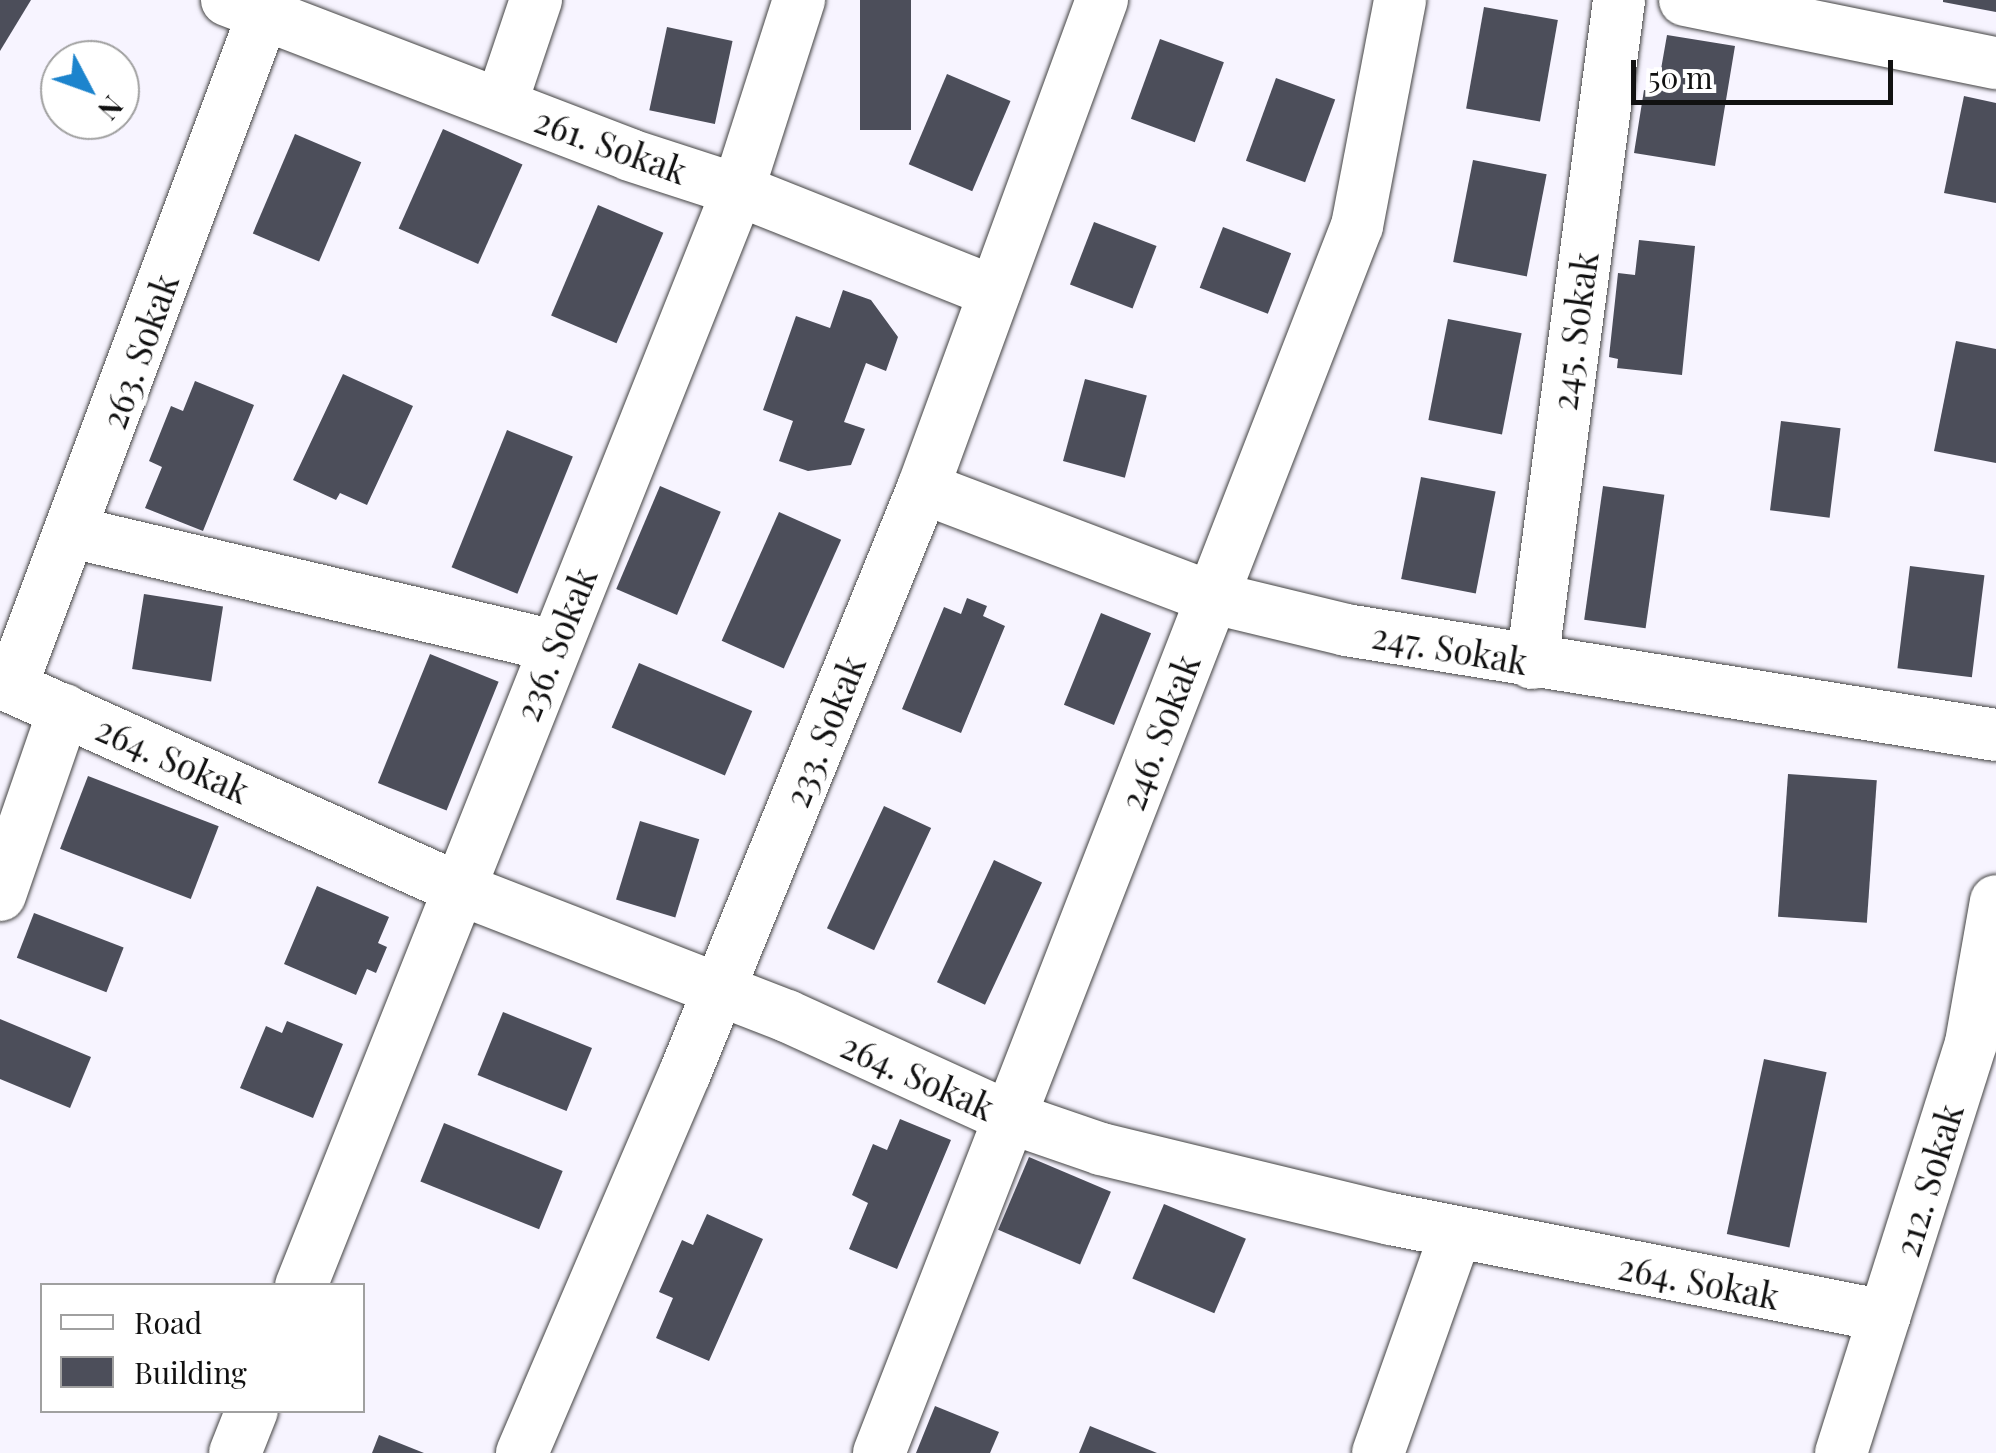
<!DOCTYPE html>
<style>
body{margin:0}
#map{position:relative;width:1996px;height:1453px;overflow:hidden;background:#f7f4ff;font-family:"Playfair Display",serif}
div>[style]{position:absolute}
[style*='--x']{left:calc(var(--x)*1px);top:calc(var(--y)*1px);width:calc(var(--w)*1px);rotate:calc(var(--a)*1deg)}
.building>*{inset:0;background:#4c4e5a;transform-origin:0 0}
.roads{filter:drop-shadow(0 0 2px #444) drop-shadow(0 0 2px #444)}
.minor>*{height:52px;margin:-26px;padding:0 26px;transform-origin:26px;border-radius:26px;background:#fff}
span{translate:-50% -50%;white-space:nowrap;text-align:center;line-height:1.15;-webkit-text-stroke:10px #fff;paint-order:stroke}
.street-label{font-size:35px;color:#111}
.legend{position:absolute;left:40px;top:1283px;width:325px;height:130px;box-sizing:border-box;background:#fff;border:2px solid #a0a0a0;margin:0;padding:12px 18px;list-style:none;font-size:30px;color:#111}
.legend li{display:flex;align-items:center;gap:20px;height:50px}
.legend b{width:50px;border:2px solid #a0a0a0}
.north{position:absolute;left:40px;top:40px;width:100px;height:100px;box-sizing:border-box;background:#fff;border:2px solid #a0a0a0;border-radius:50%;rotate:131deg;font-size:28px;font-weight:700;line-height:40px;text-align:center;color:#111}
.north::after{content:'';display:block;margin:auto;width:35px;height:45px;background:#1c84cd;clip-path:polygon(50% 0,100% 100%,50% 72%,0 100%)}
.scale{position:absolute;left:1631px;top:60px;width:262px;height:45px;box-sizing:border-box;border:5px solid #111;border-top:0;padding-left:12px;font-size:30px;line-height:35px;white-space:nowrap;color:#111;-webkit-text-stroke:8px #fff;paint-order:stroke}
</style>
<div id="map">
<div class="building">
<div style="clip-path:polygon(0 0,31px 0,0 51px)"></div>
<div style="left:860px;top:0;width:51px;height:130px"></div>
<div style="clip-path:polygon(1943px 0,1996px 0,1996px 12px,1943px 2px)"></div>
<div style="left:1484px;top:7px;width:75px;height:103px;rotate:10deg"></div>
<div style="left:667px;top:27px;width:67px;height:85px;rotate:12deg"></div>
<div style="clip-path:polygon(1667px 35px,1735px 46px,1715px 166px,1634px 153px,1644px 90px,1657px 92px)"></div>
<div style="left:1160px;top:39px;width:68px;height:85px;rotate:20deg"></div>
<div style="left:947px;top:74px;width:69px;height:98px;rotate:23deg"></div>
<div style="left:1276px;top:78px;width:63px;height:88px;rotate:20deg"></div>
<div style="clip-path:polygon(1964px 96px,1996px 103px,1996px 203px,1944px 193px)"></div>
<div style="left:443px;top:129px;width:87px;height:109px;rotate:24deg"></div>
<div style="left:295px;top:134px;width:72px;height:108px;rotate:23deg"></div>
<div style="left:1473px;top:160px;width:75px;height:104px;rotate:11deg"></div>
<div style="left:598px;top:205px;width:71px;height:120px;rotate:23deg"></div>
<div style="left:1094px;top:222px;width:67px;height:67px;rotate:21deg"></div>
<div style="left:1223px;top:227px;width:73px;height:65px;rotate:21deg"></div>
<div style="clip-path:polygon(1639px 240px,1695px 246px,1682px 375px,1617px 368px,1618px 359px,1609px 357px,1618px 273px,1635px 275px)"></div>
<div style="clip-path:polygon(843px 290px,871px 300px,898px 337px,886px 371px,866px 363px,844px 422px,865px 429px,851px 465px,808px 471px,779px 461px,793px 421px,763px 410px,796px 316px,830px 328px)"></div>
<div style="left:1448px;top:319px;width:75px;height:103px;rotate:11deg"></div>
<div style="clip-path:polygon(1956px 341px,1996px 349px,1996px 463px,1934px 451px)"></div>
<div style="clip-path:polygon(343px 374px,413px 406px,367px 505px,340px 493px,336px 500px,293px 480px)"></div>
<div style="left:1085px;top:379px;width:64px;height:85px;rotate:15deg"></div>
<div style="clip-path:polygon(195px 381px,254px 405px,203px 531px,145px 508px,162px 467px,149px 461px,171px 406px,183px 411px)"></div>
<div style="left:1781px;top:421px;width:60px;height:90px;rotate:7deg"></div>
<div style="left:507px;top:430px;width:71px;height:148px;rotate:22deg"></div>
<div style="left:1421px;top:477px;width:76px;height:104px;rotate:11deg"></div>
<div style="left:660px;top:486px;width:66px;height:112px;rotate:23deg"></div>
<div style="left:1603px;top:486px;width:62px;height:135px;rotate:8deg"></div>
<div style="left:779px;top:512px;width:68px;height:141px;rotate:24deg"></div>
<div style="left:1910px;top:566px;width:75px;height:103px;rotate:7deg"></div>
<div style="left:144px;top:594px;width:80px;height:76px;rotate:9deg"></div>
<div style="clip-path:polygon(967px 598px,987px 606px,983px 616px,1005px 626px,961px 733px,902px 709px,944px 607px,961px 614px)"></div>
<div style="left:1101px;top:613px;width:54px;height:99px;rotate:22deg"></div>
<div style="left:430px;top:654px;width:74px;height:139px;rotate:22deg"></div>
<div style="left:639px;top:663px;width:123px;height:70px;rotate:23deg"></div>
<div style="left:1788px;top:774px;width:89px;height:143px;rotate:4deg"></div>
<div style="left:88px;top:776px;width:140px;height:78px;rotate:21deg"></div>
<div style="left:884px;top:806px;width:52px;height:135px;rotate:25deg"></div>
<div style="left:640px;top:821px;width:62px;height:82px;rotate:17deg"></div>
<div style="left:994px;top:860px;width:53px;height:135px;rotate:25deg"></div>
<div style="clip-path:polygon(317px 886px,389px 917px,378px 943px,387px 947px,376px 973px,367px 969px,356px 995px,284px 964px)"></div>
<div style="left:34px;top:913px;width:96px;height:48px;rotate:21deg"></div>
<div style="left:503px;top:1012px;width:96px;height:68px;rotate:22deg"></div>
<div style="clip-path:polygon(0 1019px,91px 1057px,70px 1108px,0 1079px)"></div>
<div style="clip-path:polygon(287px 1021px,343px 1044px,313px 1118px,240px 1088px,266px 1026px,282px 1033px)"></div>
<div style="left:1764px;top:1059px;width:64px;height:179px;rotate:12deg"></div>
<div style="clip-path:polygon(900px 1119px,951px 1140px,897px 1269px,849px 1249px,868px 1203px,852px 1195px,873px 1144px,887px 1150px)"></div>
<div style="left:444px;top:1123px;width:128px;height:63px;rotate:22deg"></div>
<div style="left:1029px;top:1157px;width:89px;height:79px;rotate:23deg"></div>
<div style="left:1164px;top:1204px;width:89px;height:81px;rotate:23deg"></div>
<div style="clip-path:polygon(707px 1214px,763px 1239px,709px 1361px,656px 1338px,673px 1298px,659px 1292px,682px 1240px,693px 1245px)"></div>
<div style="clip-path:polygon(935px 1406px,999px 1432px,990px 1453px,916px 1453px)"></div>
<div style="clip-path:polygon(1090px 1426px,1157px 1453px,1079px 1453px)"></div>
<div style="clip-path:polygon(379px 1435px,424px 1453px,372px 1453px)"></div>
</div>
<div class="roads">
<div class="minor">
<div style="--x:227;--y:0;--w:432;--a:21"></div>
<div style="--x:630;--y:155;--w:114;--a:18"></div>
<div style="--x:738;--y:190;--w:276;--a:21.7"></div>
<div style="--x:1685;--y:0;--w:317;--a:11.5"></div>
<div style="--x:501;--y:104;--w:110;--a:-71.4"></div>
<div style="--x:923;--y:488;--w:307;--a:20.8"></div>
<div style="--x:1210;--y:597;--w:140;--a:13.6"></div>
<div style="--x:1346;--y:630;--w:658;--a:9.18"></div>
<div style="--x:72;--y:532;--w:495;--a:13.3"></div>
<div style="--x:1532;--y:663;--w:669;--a:-82.52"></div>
<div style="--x:0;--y:682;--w:501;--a:24.26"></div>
<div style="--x:457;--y:888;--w:354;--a:21.2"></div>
<div style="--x:787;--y:1016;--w:246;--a:24.5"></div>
<div style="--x:1011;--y:1118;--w:95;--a:19"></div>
<div style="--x:1101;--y:1149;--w:298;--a:13.6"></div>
<div style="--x:1391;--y:1219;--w:503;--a:11.11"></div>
<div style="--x:11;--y:687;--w:718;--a:-69.44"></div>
<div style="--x:0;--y:895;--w:196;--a:-70.9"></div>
<div style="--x:301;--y:1286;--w:1180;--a:-68.26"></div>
<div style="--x:738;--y:190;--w:200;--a:-72.2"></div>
<div style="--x:235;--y:1453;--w:46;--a:-68.4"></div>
<div style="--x:522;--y:1453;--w:413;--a:-66.8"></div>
<div style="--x:685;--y:1073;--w:632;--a:-67.86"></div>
<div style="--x:923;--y:488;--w:520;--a:-69.86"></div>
<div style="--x:879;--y:1453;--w:1317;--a:-68.72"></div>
<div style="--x:1357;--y:226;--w:230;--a:-79.2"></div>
<div style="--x:1378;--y:1453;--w:233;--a:-70.5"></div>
<div style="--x:1841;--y:1453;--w:430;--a:-72.4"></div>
<div style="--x:1971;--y:1043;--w:144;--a:-80"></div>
</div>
</div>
<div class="street-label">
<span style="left:611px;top:145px;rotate:20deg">261. Sokak</span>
<span style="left:1574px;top:331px;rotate:-82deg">245. Sokak</span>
<span style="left:139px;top:351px;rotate:-70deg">263. Sokak</span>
<span style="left:555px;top:644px;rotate:-68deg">236. Sokak</span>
<span style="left:1450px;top:648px;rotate:10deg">247. Sokak</span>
<span style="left:824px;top:731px;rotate:-68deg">233. Sokak</span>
<span style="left:1159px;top:732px;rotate:-69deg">246. Sokak</span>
<span style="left:173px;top:759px;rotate:24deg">264. Sokak</span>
<span style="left:918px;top:1076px;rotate:24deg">264. Sokak</span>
<span style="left:1928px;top:1180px;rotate:-73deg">212. Sokak</span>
<span style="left:1699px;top:1281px;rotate:11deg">264. Sokak</span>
</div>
<ul class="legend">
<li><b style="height:12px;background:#fff"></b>Road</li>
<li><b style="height:28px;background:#4c4e5a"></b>Building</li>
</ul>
<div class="north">N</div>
<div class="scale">50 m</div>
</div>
